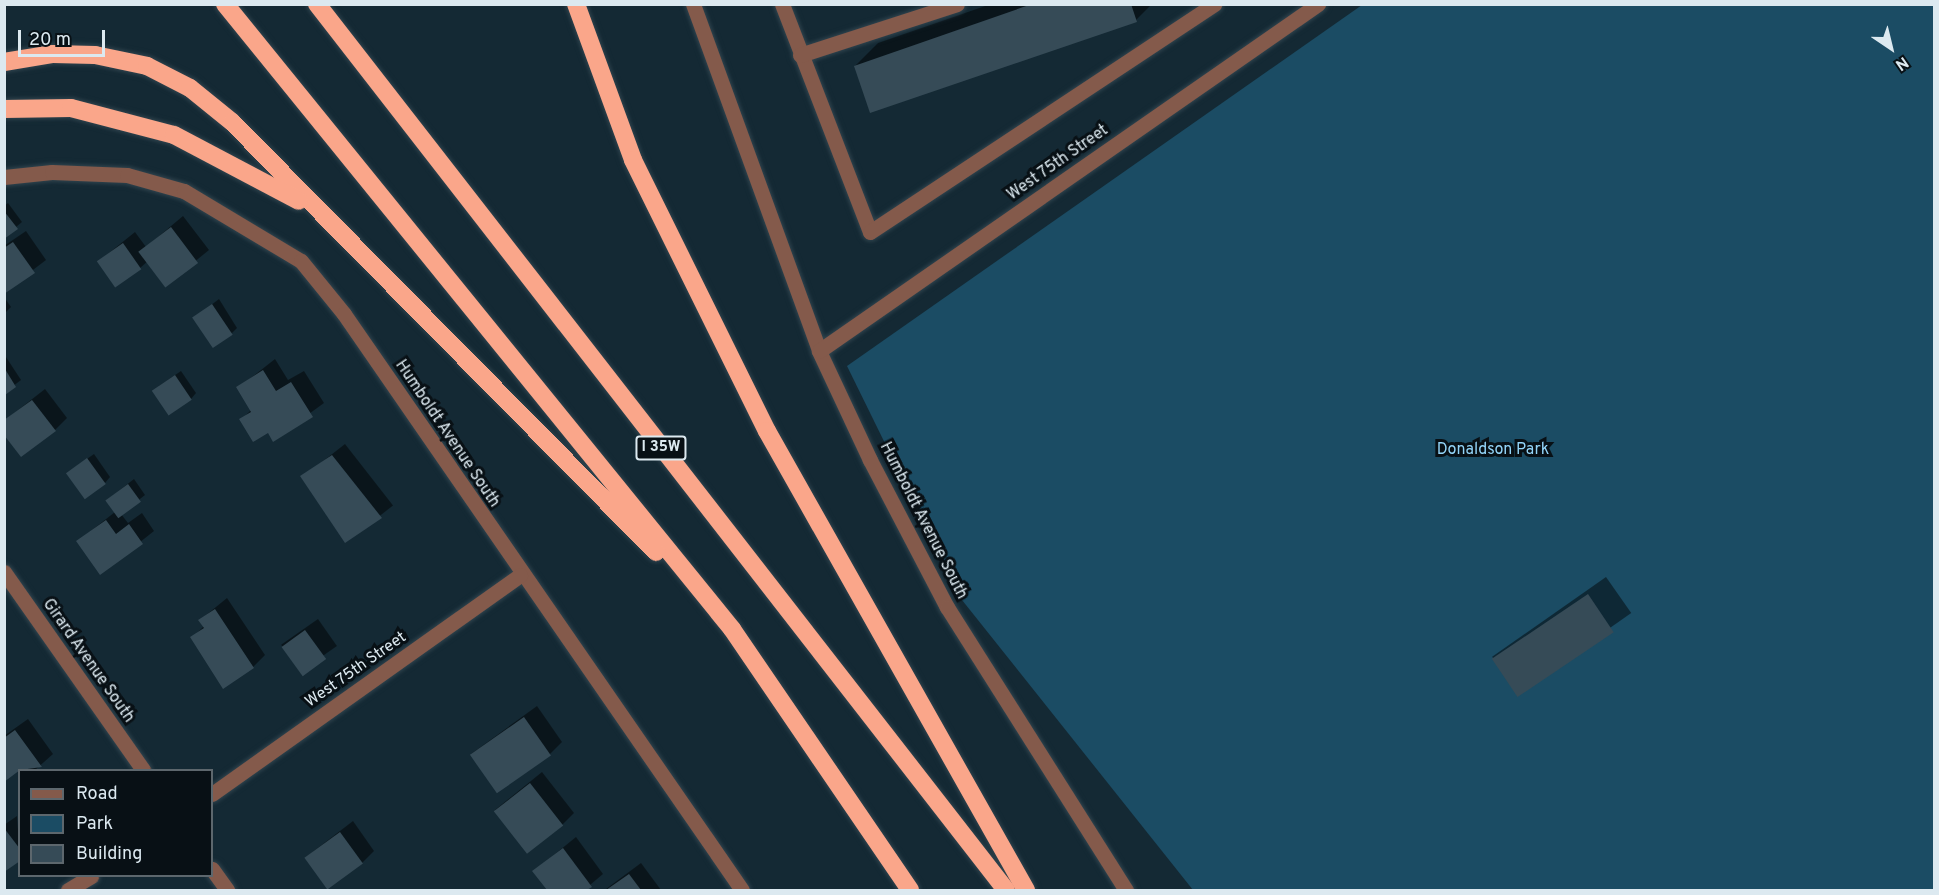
<!DOCTYPE html>
<style>
body{margin:0}
#map{position:relative;width:1939px;height:895px;overflow:hidden;background:#142934;font-family:Overpass,sans-serif}
div>[style]{position:absolute}
[style*='--x']{left:calc(var(--x)*1px);top:calc(var(--y)*1px);width:calc(var(--w)*1px);rotate:calc(var(--a)*1deg)}
.green>*{inset:0;background:#1b4c64}
.shadow>*{inset:0;background:#0007;transform-origin:0 0}
.building>*{inset:0;background:#364b57;transform-origin:0 0}
.roads{filter:drop-shadow(0 0 2px #30444e) drop-shadow(0 0 2px #30444e)}
.minor>*{height:15px;margin:-7.5px;padding:0 7.5px;transform-origin:7.5px;border-radius:7.5px;background:#845a4b}
.highway>*{height:18px;margin:-9px;padding:0 9px;transform-origin:9px;border-radius:9px;background:#faa68a}
span{translate:-50% -50%;white-space:nowrap;text-align:center;line-height:1.15;-webkit-text-stroke:6px #081015;paint-order:stroke}
.shield-label span{padding:2px 4px;background:#081015;border:2px solid;border-radius:4px;-webkit-text-stroke-width:0}
.shield-label{font-size:15px;color:#dce9f0;font-weight:700}
.street-label{font-size:16px;color:#dce9f0}
.park-label{font-size:16px;color:#93d5f9}
.frame{position:absolute;inset:0;border:6px solid #dce9f0;pointer-events:none}
.legend{position:absolute;left:18px;top:769px;width:195px;height:108px;box-sizing:border-box;background:#081015;border:2px solid #5d676d;margin:0;padding:8px 10px;list-style:none;font-size:18px;color:#dce9f0}
.legend li{display:flex;align-items:center;gap:12px;height:30px}
.legend b{width:30px;border:2px solid #5d676d}
.north{position:absolute;left:1861px;top:18px;width:60px;height:60px;-webkit-text-stroke:4px #081015;paint-order:stroke;rotate:145deg;font-size:16px;font-weight:700;line-height:24px;text-align:center;color:#dce9f0}
.north::after{content:'';display:block;margin:auto;width:21px;height:27px;background:#dce9f0;clip-path:polygon(50% 0,100% 100%,50% 72%,0 100%)}
.scale{position:absolute;left:18px;top:30px;width:87px;height:27px;box-sizing:border-box;border:3px solid #dce9f0;border-top:0;padding-left:8px;font-size:18px;line-height:21px;white-space:nowrap;color:#dce9f0;-webkit-text-stroke:4px #081015;paint-order:stroke}
</style>
<div id="map">
<div class="green">
<div style="clip-path:polygon(1362px 5px,1934px 5px,1934px 890px,1193px 890px,962px 600px,847px 366px)"></div>
</div>
<div class="shadow">
<div style="clip-path:polygon(991px 4px,1152px 4px,1136px 20px,855px 66px,878px 43px)"></div>
<div style="clip-path:polygon(8px 203px,22px 222px,4px 237px,4px 206px)"></div>
<div style="clip-path:polygon(183px 216px,209px 250px,166px 285px,148px 261px,140px 268px,99px 261px,135px 232px,146px 247px)"></div>
<div style="clip-path:polygon(26px 231px,46px 260px,4px 292px,4px 246px)"></div>
<div style="clip-path:polygon(4px 297px,11px 307px,4px 314px)"></div>
<div style="clip-path:polygon(219px 299px,237px 328px,232px 333px,194px 318px)"></div>
<div style="clip-path:polygon(4px 354px,21px 380px,4px 393px)"></div>
<div style="clip-path:polygon(275px 359px,288px 380px,304px 371px,324px 403px,273px 440px,268px 431px,241px 420px,251px 410px,238px 388px)"></div>
<div style="clip-path:polygon(181px 371px,196px 393px,191px 399px,159px 386px)"></div>
<div style="clip-path:polygon(45px 389px,67px 418px,55px 430px,4px 421px)"></div>
<div style="left:345px;top:444px;width:78px;height:54px;rotate:52deg"></div>
<div style="clip-path:polygon(94px 454px,110px 477px,105px 483px,74px 468px)"></div>
<div style="clip-path:polygon(134px 479px,145px 495px,121px 514px,128px 523px,142px 513px,154px 531px,101px 573px,78px 541px,115px 512px,107px 500px)"></div>
<div style="left:1606px;top:577px;width:44px;height:139px;rotate:55deg"></div>
<div style="clip-path:polygon(227px 598px,265px 655px,253px 667px,192px 638px,204px 626px,200px 620px)"></div>
<div style="left:318px;top:619px;width:33px;height:45px;rotate:55deg"></div>
<div style="clip-path:polygon(537px 706px,562px 742px,550px 754px,471px 754px)"></div>
<div style="clip-path:polygon(28px 719px,53px 754px,35px 770px,22px 768px,4px 780px,4px 736px)"></div>
<div style="clip-path:polygon(542px 772px,574px 813px,562px 825px,495px 810px)"></div>
<div style="clip-path:polygon(17px 816px,20px 859px,4px 870px,4px 825px)"></div>
<div style="clip-path:polygon(353px 821px,374px 851px,362px 863px,306px 857px)"></div>
<div style="clip-path:polygon(576px 837px,603px 874px,584px 890px,548px 890px,534px 871px)"></div>
<div style="clip-path:polygon(641px 863px,661px 890px,605px 890px,610px 886px)"></div>
</div>
<div class="building">
<div style="clip-path:polygon(1032px 4px,1131px 4px,1137px 22px,870px 113px,854px 66px)"></div>
<div style="clip-path:polygon(4px 211px,18px 229px,4px 239px)"></div>
<div style="left:171px;top:227px;width:45px;height:41px;rotate:53deg"></div>
<div style="clip-path:polygon(13px 242px,35px 273px,4px 294px,4px 248px)"></div>
<div style="left:123px;top:243px;width:32px;height:32px;rotate:55deg"></div>
<div style="left:212px;top:304px;width:37px;height:24px;rotate:56deg"></div>
<div style="clip-path:polygon(5px 369px,16px 387px,5px 395px)"></div>
<div style="clip-path:polygon(263px 370px,276px 391px,291px 382px,313px 417px,273px 442px,268px 433px,253px 442px,239px 419px,251px 412px,236px 387px)"></div>
<div style="left:175px;top:375px;width:30px;height:28px;rotate:56deg"></div>
<div style="clip-path:polygon(32px 400px,56px 431px,21px 457px,4px 435px,4px 420px)"></div>
<div style="clip-path:polygon(332px 455px,382px 518px,345px 543px,300px 476px)"></div>
<div style="left:87px;top:458px;width:32px;height:26px;rotate:54deg"></div>
<div style="left:128px;top:484px;width:22px;height:28px;rotate:54deg"></div>
<div style="clip-path:polygon(106px 520px,116px 534px,129px 524px,143px 544px,100px 575px,76px 541px)"></div>
<div style="left:1588px;top:594px;width:46px;height:116px;rotate:56deg"></div>
<div style="clip-path:polygon(215px 609px,254px 668px,223px 689px,190px 637px,204px 628px,198px 620px)"></div>
<div style="left:305px;top:630px;width:36px;height:29px;rotate:54deg"></div>
<div style="left:524px;top:717px;width:47px;height:66px;rotate:55deg"></div>
<div style="clip-path:polygon(15px 730px,42px 767px,20px 770px,4px 782px,4px 738px)"></div>
<div style="left:530px;top:783px;width:54px;height:46px;rotate:52deg"></div>
<div style="clip-path:polygon(4px 828px,20px 849px,20px 861px,4px 872px)"></div>
<div style="left:340px;top:832px;width:39px;height:44px;rotate:54deg"></div>
<div style="clip-path:polygon(563px 848px,592px 887px,587px 890px,547px 890px,532px 871px)"></div>
<div style="clip-path:polygon(629px 874px,641px 890px,606px 890px)"></div>
</div>
<div class="roads">
<div class="minor">
<div style="--x:693;--y:4;--w:369;--a:70"></div>
<div style="--x:819;--y:351;--w:120;--a:64.9"></div>
<div style="--x:870;--y:460;--w:166;--a:62.4"></div>
<div style="--x:947;--y:607;--w:335;--a:57.7"></div>
<div style="--x:782;--y:4;--w:244;--a:68.9"></div>
<div style="--x:870;--y:232;--w:413;--a:-33.5"></div>
<div style="--x:800;--y:55;--w:165;--a:-18"></div>
<div style="--x:4;--y:177;--w:48;--a:-5.9"></div>
<div style="--x:52;--y:172;--w:75;--a:2.3"></div>
<div style="--x:127;--y:175;--w:59;--a:15.7"></div>
<div style="--x:184;--y:191;--w:136;--a:30.9"></div>
<div style="--x:301;--y:261;--w:68;--a:50.9"></div>
<div style="--x:344;--y:314;--w:700;--a:55.36"></div>
<div style="--x:819;--y:351;--w:608;--a:-34.81"></div>
<div style="--x:4;--y:572;--w:242;--a:54.9"></div>
<div style="--x:212;--y:794;--w:378;--a:-35.4"></div>
<div style="--x:212;--y:869;--w:26;--a:54"></div>
<div style="--x:68;--y:890;--w:27;--a:-31"></div>
</div>
<div class="highway">
<div style="--x:225;--y:4;--w:805;--a:50.95"></div>
<div style="--x:732;--y:629;--w:316;--a:55.7"></div>
<div style="--x:317;--y:4;--w:1122;--a:52.13"></div>
<div style="--x:576;--y:4;--w:166;--a:69.9"></div>
<div style="--x:633;--y:160;--w:302;--a:63.7"></div>
<div style="--x:767;--y:431;--w:527;--a:60.57"></div>
<div style="--x:4;--y:62;--w:50;--a:-9.3"></div>
<div style="--x:53;--y:54;--w:42;--a:1.4"></div>
<div style="--x:95;--y:55;--w:53;--a:11.9"></div>
<div style="--x:147;--y:66;--w:48;--a:27.1"></div>
<div style="--x:190;--y:88;--w:54;--a:39"></div>
<div style="--x:232;--y:122;--w:604;--a:45.4"></div>
<div style="--x:4;--y:109;--w:67;--a:-0.9"></div>
<div style="--x:71;--y:108;--w:106;--a:14.7"></div>
<div style="--x:174;--y:135;--w:141;--a:27.8"></div>
</div>
</div>
<div class="shield-label">
<span style="left:661px;top:448px">I 35W</span>
</div>
<div class="street-label">
<span style="left:1058px;top:163px;rotate:-35deg">West 75th Street</span>
<span style="left:447px;top:434px;rotate:56deg">Humboldt Avenue South</span>
<span style="left:923px;top:521px;rotate:63deg">Humboldt Avenue South</span>
<span style="left:88px;top:661px;rotate:55deg">Girard Avenue South</span>
<span style="left:356px;top:670px;rotate:-35deg">West 75th Street</span>
</div>
<div class="park-label">
<span style="left:1493px;top:450px">Donaldson Park</span>
</div>
<div class="frame"></div>
<ul class="legend">
<li><b style="height:8px;background:#845a4b"></b>Road</li>
<li><b style="height:16px;background:#1b4c64"></b>Park</li>
<li><b style="height:16px;background:#364b57"></b>Building</li>
</ul>
<div class="north">N</div>
<div class="scale">20 m</div>
</div>
